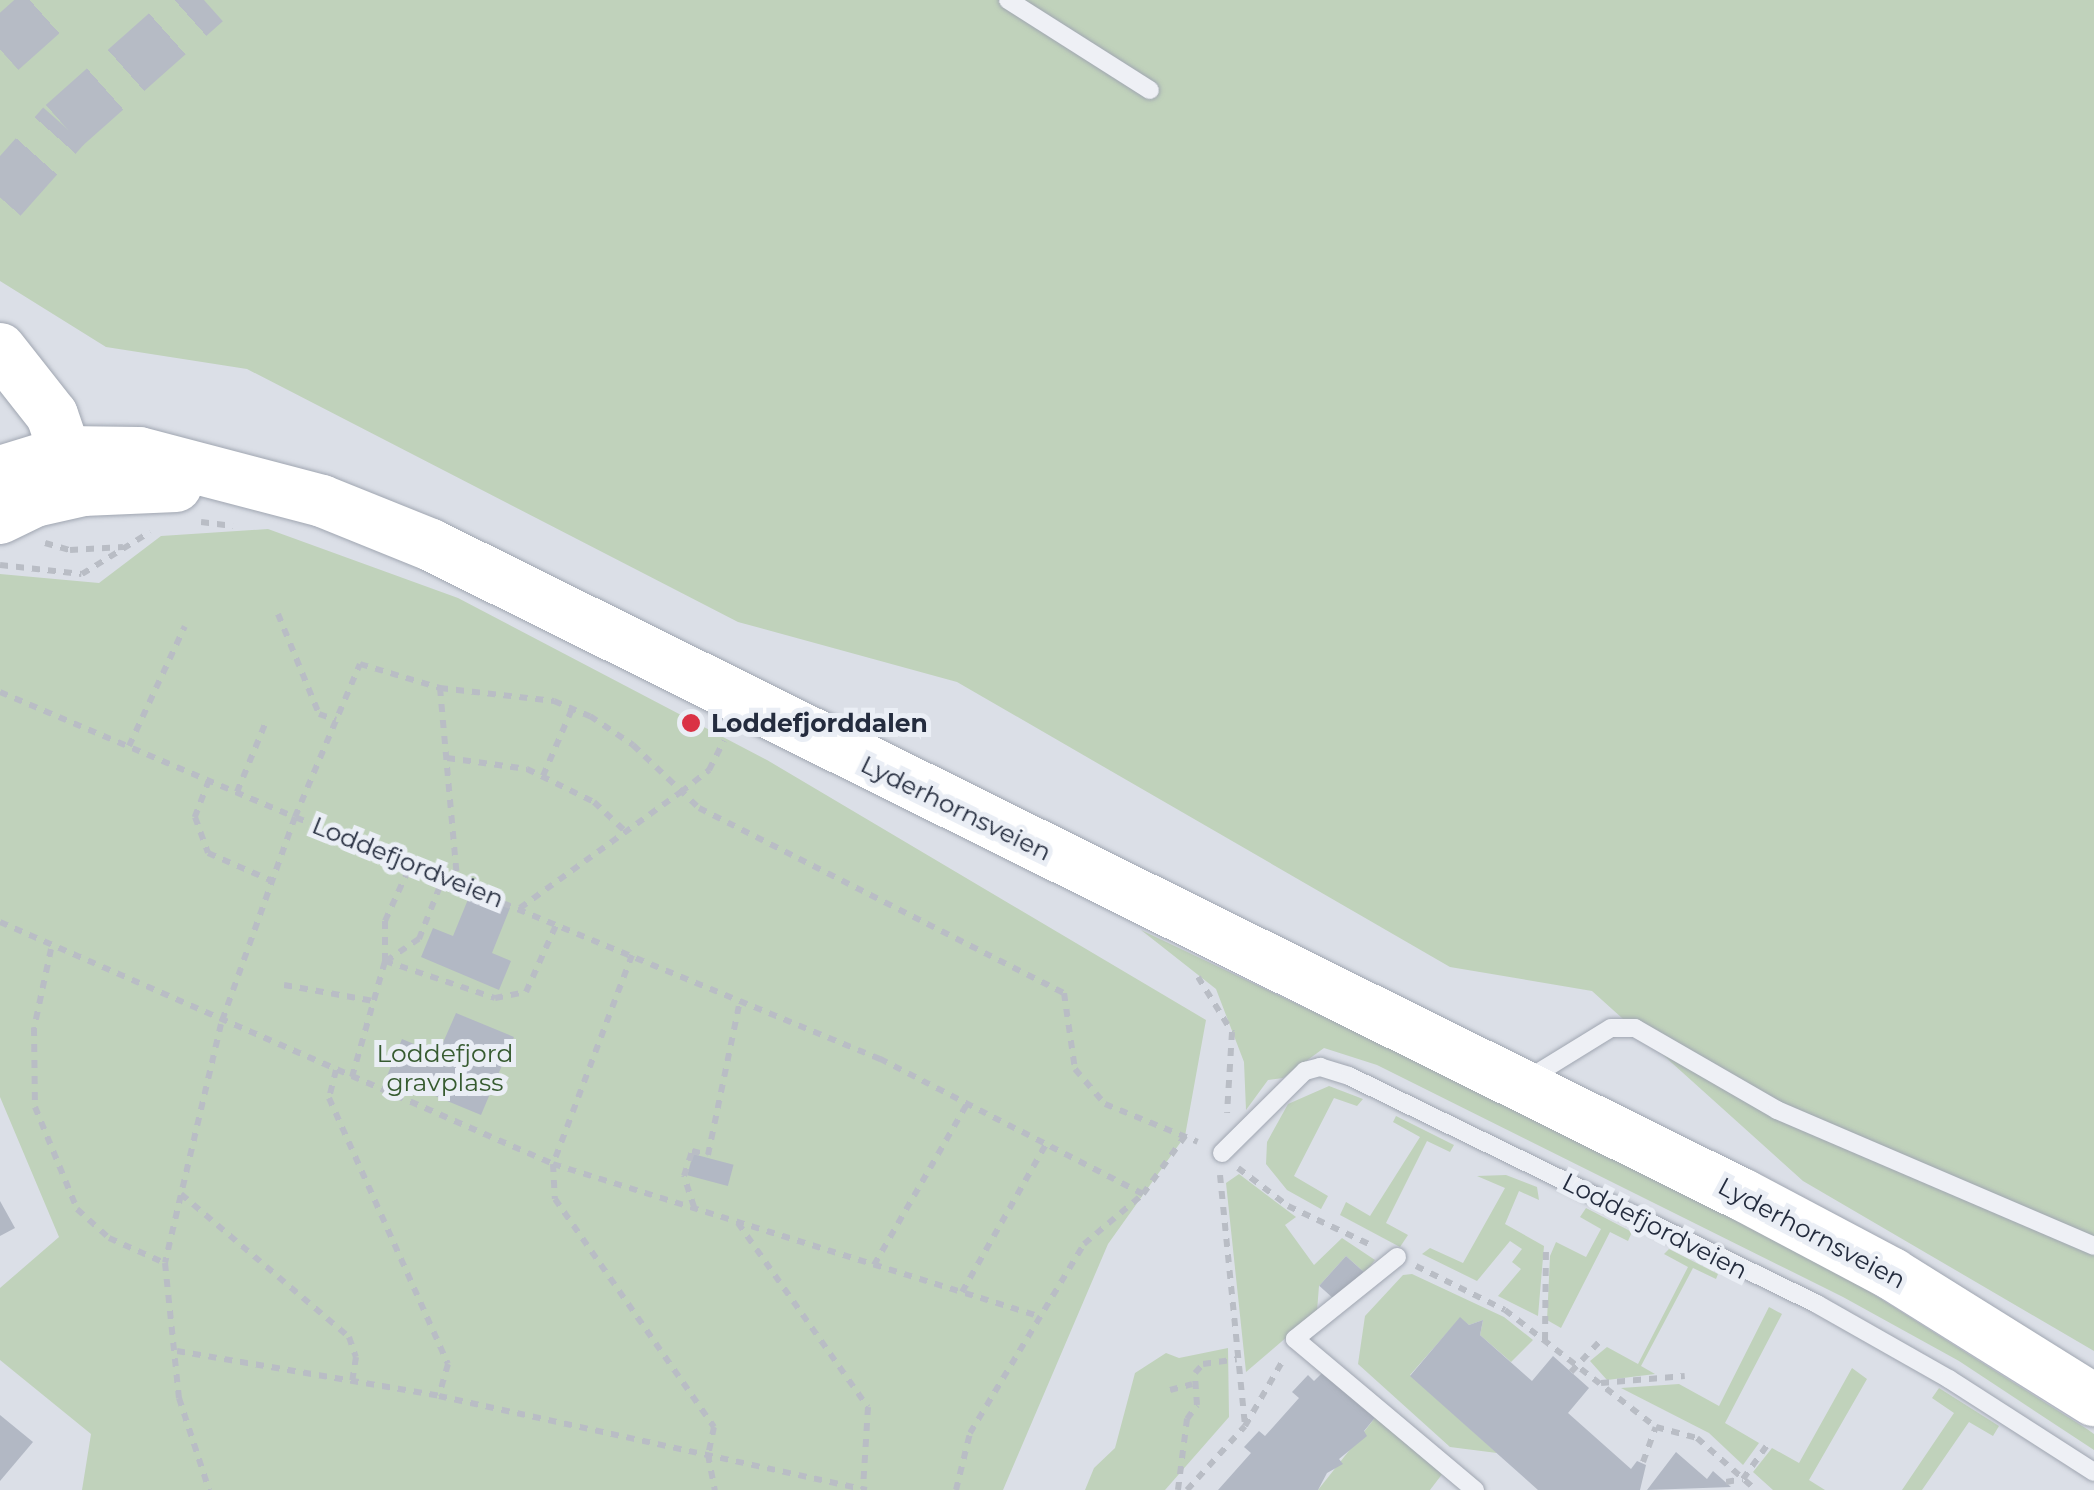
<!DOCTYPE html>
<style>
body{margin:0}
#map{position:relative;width:2094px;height:1490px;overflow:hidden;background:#dbdfe7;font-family:Montserrat,sans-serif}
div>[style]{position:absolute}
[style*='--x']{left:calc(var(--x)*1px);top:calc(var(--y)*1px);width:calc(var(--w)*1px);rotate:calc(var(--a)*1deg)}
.green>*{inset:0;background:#c0d2bb}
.building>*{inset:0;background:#b2b8c4;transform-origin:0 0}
.motorway-tunnel>*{height:55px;margin-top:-27.5px;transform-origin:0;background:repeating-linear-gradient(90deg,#b6bbc5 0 55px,transparent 0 83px)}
.path>*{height:6px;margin-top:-3px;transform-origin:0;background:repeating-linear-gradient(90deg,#b9bdc5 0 8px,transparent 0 16px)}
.roads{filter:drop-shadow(0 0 2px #a0a6b1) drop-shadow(0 0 2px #a0a6b1)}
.service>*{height:18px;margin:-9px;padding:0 9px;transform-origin:9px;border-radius:9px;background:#eef0f5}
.secondary>*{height:52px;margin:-26px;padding:0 26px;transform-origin:26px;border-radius:26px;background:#fff}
.dots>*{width:28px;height:28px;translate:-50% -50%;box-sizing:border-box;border:5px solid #eaeef5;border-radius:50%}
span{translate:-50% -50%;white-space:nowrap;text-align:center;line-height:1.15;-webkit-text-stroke:10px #eaeef5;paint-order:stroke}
.poi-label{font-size:25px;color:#242c3e;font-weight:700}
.left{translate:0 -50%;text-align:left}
.street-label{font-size:25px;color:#242c3e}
.park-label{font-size:25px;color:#365b30}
</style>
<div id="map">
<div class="green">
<div style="clip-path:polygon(0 0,2094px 0,2094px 1351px,1803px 1181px,1592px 991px,1450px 967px,957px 682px,738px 622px,247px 369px,106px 347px,0 281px)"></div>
<div style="clip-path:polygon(268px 529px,458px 598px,767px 760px,1206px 1020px,1185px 1136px,1108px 1244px,1003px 1490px,82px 1490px,91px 1434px,0 1360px,0 1288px,59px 1237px,0 1097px,0 574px,99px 583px,161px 536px)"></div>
<div style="clip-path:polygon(1141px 930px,1649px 1171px,1843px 1275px,2087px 1429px,2094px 1434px,2094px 1450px,1959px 1361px,1843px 1297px,1377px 1065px,1324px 1048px,1283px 1078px,1268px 1080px,1246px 1110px,1244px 1062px,1216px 989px)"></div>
<div style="clip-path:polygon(1329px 1086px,1363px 1099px,1357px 1106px,1334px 1098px,1294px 1176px,1328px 1196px,1321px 1209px,1287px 1190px,1266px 1164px,1267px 1142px,1288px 1104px)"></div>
<div style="clip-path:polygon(1396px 1116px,1454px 1145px,1450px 1152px,1427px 1141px,1386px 1223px,1408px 1235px,1400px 1247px,1340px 1215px,1346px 1202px,1370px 1216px,1420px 1137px,1393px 1122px)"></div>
<div style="clip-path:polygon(1239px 1174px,1296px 1217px,1285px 1225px,1314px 1265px,1342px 1238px,1375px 1260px,1365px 1273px,1346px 1256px,1319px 1286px,1317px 1311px,1246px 1372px,1226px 1183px)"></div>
<div style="clip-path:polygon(1506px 1175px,1537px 1187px,1539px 1200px,1519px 1191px,1505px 1224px,1544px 1246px,1538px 1316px,1498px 1296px,1521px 1269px,1512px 1262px,1522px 1249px,1510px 1241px,1477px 1281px,1422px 1254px,1430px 1248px,1463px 1263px,1505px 1188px,1477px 1176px)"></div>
<div style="clip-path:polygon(1586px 1208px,1632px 1232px,1628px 1241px,1610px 1232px,1561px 1328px,1547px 1320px,1550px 1256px,1556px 1242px,1586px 1257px,1601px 1229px,1580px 1217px)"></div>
<div style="clip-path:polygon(1669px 1249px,1718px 1274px,1716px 1279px,1693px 1268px,1641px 1366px,1655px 1374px,1607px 1380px,1590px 1361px,1607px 1347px,1638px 1364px,1688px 1267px,1664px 1254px)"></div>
<div style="clip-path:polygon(1412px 1274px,1504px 1317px,1533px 1340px,1511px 1362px,1480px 1335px,1483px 1320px,1469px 1325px,1460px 1318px,1410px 1375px,1497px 1453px,1450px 1447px,1358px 1364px,1365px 1316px,1403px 1275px)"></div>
<div style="clip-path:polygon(1769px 1307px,1782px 1314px,1725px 1423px,1759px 1443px,1743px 1465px,1709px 1433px,1621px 1388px,1679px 1384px,1719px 1406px)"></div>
<div style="clip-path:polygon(1228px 1348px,1229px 1417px,1165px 1490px,1085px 1490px,1094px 1468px,1115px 1448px,1135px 1373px,1166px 1353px,1179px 1358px)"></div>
<div style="clip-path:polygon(1852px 1368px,1867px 1379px,1809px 1480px,1825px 1490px,1773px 1490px,1753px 1472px,1772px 1448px,1799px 1463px)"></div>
<div style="clip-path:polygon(1939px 1388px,1999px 1426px,1993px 1436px,1969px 1422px,1922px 1490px,1902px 1490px,1954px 1413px,1932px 1398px)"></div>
<div style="clip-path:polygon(1378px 1414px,1443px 1473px,1430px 1490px,1318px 1490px)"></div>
</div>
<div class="building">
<div style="clip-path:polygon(471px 892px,510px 908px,492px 953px,511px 961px,499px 990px,421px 957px,433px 928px,453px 936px)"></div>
<div style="clip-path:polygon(456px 1013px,514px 1037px,481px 1115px,387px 1076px,402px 1039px,438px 1054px)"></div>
<div style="left:693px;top:1154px;width:42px;height:22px;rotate:15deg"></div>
<div style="clip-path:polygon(0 1201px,15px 1228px,0 1236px)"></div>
<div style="left:1346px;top:1256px;width:25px;height:40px;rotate:42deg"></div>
<div style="clip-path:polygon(1460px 1317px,1469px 1325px,1483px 1320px,1480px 1335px,1532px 1381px,1553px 1356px,1589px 1388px,1568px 1413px,1631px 1469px,1637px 1461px,1646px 1465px,1640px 1490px,1538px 1490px,1410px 1376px)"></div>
<div style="clip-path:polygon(1326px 1369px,1378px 1414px,1364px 1431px,1367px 1436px,1339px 1459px,1343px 1464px,1327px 1473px,1318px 1490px,1218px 1490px,1251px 1453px,1244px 1447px,1259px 1431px,1265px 1436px,1299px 1398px,1292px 1392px,1308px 1375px,1314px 1381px)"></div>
<div style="clip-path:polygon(0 1415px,33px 1442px,0 1481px)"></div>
<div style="clip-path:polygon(1676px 1452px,1707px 1479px,1713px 1471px,1731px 1487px,1647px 1490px)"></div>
</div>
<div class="motorway-tunnel">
<div style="--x:0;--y:49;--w:74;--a:-41.7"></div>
<div style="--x:0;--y:197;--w:96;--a:-48.4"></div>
<div style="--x:64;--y:125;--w:188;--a:-41.6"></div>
</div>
<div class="path">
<div style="--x:201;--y:522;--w:32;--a:7"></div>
<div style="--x:45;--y:543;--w:26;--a:16"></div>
<div style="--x:70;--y:550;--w:53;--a:-3.2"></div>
<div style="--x:0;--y:565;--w:82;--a:6.3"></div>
<div style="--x:82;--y:574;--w:80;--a:-31.7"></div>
<div style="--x:278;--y:614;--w:108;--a:67.7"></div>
<div style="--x:319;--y:714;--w:18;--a:19"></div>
<div style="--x:440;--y:688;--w:193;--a:84.9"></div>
<div style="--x:0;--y:692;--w:320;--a:23"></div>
<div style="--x:295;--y:817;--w:220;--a:109.7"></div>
<div style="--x:221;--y:1024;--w:245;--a:103.2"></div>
<div style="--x:165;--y:1263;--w:136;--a:84.1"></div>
<div style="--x:179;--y:1398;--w:97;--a:71.9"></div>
<div style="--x:129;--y:746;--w:132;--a:-65"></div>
<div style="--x:447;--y:758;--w:81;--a:7.8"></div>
<div style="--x:527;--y:769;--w:75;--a:26.2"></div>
<div style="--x:594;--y:802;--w:45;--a:43.2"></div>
<div style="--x:543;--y:776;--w:73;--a:-66.6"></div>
<div style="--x:209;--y:780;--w:40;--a:111"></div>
<div style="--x:195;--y:817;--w:38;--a:70"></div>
<div style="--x:208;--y:853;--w:70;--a:23.6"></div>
<div style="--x:237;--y:792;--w:74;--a:-67.6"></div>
<div style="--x:520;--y:908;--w:198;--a:-35.8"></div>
<div style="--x:681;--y:792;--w:36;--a:-38"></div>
<div style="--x:709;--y:770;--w:33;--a:-63"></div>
<div style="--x:0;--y:922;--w:604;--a:23.63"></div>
<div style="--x:553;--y:1164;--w:508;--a:17.4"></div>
<div style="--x:51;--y:949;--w:81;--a:102.1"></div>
<div style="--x:34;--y:1028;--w:79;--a:89.3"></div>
<div style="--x:35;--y:1107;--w:110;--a:67.6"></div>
<div style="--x:77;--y:1209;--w:43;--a:42.2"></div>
<div style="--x:109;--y:1238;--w:61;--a:24.1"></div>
<div style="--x:632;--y:955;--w:223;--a:110.7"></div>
<div style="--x:553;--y:1164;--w:35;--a:87"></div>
<div style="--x:555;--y:1199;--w:278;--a:55.1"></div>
<div style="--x:714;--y:1427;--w:29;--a:102"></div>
<div style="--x:708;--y:1455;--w:36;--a:79"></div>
<div style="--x:385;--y:961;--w:116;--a:18.6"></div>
<div style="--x:495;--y:998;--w:32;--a:-11"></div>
<div style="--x:526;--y:992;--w:76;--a:-65.8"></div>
<div style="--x:386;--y:961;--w:40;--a:-34"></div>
<div style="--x:419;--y:939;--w:68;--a:-68.4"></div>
<div style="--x:1198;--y:977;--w:65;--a:58.3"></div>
<div style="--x:1232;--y:1032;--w:81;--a:93.5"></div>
<div style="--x:284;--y:985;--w:91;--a:10.1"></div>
<div style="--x:336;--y:1070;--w:29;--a:104"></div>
<div style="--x:329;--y:1098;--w:291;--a:65.9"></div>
<div style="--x:448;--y:1364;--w:33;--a:106"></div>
<div style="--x:352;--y:1077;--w:121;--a:-74.1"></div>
<div style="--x:385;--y:961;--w:40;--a:-90"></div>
<div style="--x:385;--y:921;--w:63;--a:-65.5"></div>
<div style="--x:1238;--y:1168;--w:63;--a:37.2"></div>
<div style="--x:1288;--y:1206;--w:94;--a:25.2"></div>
<div style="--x:1220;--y:1175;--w:252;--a:84.3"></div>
<div style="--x:181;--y:1194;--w:221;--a:40.4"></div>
<div style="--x:349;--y:1337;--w:21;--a:71"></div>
<div style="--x:356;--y:1357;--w:25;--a:99"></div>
<div style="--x:1143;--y:1194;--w:296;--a:-152.8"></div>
<div style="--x:880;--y:1059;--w:633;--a:-157.53"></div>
<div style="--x:295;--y:817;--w:166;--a:-67"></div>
<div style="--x:360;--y:664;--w:84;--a:16.7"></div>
<div style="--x:440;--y:688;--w:115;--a:6.5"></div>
<div style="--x:554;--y:701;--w:39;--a:23"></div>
<div style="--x:590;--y:716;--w:52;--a:34"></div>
<div style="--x:633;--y:745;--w:91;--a:43.7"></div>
<div style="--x:699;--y:808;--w:409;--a:26.9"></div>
<div style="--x:1064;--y:993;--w:77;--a:81.8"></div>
<div style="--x:1075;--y:1069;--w:46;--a:49.4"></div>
<div style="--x:1105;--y:1104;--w:100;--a:22.2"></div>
<div style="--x:694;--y:1207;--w:33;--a:-108"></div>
<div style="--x:684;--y:1176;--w:26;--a:-72"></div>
<div style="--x:692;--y:1151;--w:16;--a:14"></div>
<div style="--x:708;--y:1155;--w:157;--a:-78.3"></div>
<div style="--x:738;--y:1223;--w:225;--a:54.8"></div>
<div style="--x:868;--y:1407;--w:82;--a:93.5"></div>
<div style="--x:874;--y:1265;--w:186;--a:-60"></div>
<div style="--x:1416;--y:1266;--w:99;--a:26.3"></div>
<div style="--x:1505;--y:1310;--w:191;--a:37.8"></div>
<div style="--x:1656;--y:1427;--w:42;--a:15"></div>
<div style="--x:1697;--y:1438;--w:79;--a:41.4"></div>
<div style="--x:962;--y:1292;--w:170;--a:-60.4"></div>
<div style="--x:1545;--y:1340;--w:89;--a:-89.4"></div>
<div style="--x:177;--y:1351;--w:266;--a:9.7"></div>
<div style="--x:439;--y:1396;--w:438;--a:12.4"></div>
<div style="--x:1571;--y:1372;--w:41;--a:-47"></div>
<div style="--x:1601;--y:1383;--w:84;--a:-4.8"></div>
<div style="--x:1170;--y:1390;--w:23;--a:-15"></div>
<div style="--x:1643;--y:1462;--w:37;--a:-70"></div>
<div style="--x:1726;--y:1482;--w:17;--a:-10"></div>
<div style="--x:1743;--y:1479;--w:47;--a:-54.6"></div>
<div style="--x:956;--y:1490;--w:59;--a:-76.2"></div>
<div style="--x:970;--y:1433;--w:221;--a:-58.9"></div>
<div style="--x:1084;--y:1244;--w:77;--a:-40.3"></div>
<div style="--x:1143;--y:1194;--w:72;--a:-54.1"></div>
<div style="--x:1178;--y:1490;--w:72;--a:-82.8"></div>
<div style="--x:1187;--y:1419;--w:17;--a:-54"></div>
<div style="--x:1197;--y:1405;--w:32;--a:-94"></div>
<div style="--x:1195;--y:1373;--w:12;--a:-48"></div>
<div style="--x:1203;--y:1364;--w:34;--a:-8"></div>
<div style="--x:1187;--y:1490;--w:86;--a:-47.8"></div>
<div style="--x:1245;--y:1426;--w:74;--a:-60"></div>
</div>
<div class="roads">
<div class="service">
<div style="--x:1008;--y:0;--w:168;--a:32.4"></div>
<div style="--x:1528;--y:1079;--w:97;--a:-31.6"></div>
<div style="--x:1611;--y:1028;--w:24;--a:0"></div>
<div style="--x:1635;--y:1028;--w:164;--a:30"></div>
<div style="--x:1777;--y:1110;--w:345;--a:23.2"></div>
<div style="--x:1222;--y:1153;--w:117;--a:-44.7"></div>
<div style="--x:1305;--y:1071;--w:16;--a:-15"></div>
<div style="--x:1320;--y:1067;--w:30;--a:17"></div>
<div style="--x:1349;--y:1076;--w:521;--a:25.97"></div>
<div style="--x:1817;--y:1304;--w:152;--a:29.6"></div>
<div style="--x:1949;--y:1379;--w:172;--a:32.7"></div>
<div style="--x:1397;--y:1257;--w:131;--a:141.2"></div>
<div style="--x:1295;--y:1339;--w:235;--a:40"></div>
</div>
<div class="secondary">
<div style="--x:0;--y:349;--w:84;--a:51.8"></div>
<div style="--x:52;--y:415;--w:39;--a:71"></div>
<div style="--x:0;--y:472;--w:68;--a:-17.1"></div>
<div style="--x:65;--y:452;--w:74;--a:0.8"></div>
<div style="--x:139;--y:453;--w:189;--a:14.7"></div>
<div style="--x:322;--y:501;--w:118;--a:22"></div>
<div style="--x:431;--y:545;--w:1464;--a:26.36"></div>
<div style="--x:1743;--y:1195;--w:169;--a:27.9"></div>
<div style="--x:1892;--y:1274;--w:238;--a:32"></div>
<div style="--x:0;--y:518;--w:39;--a:-26"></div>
<div style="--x:35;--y:501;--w:49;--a:-12.9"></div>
<div style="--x:83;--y:490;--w:93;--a:-2.5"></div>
</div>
</div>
<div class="dots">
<div style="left:691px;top:723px;background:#da3245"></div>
</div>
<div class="poi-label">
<span class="left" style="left:711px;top:723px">Loddefjorddalen</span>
</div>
<div class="street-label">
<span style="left:956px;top:808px;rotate:26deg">Lyderhornsveien</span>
<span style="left:408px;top:862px;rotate:22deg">Loddefjordveien</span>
<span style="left:1655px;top:1226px;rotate:27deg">Loddefjordveien</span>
<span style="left:1812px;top:1233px;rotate:28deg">Lyderhornsveien</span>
</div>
<div class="park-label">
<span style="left:445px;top:1068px">Loddefjord<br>gravplass</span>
</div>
</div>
